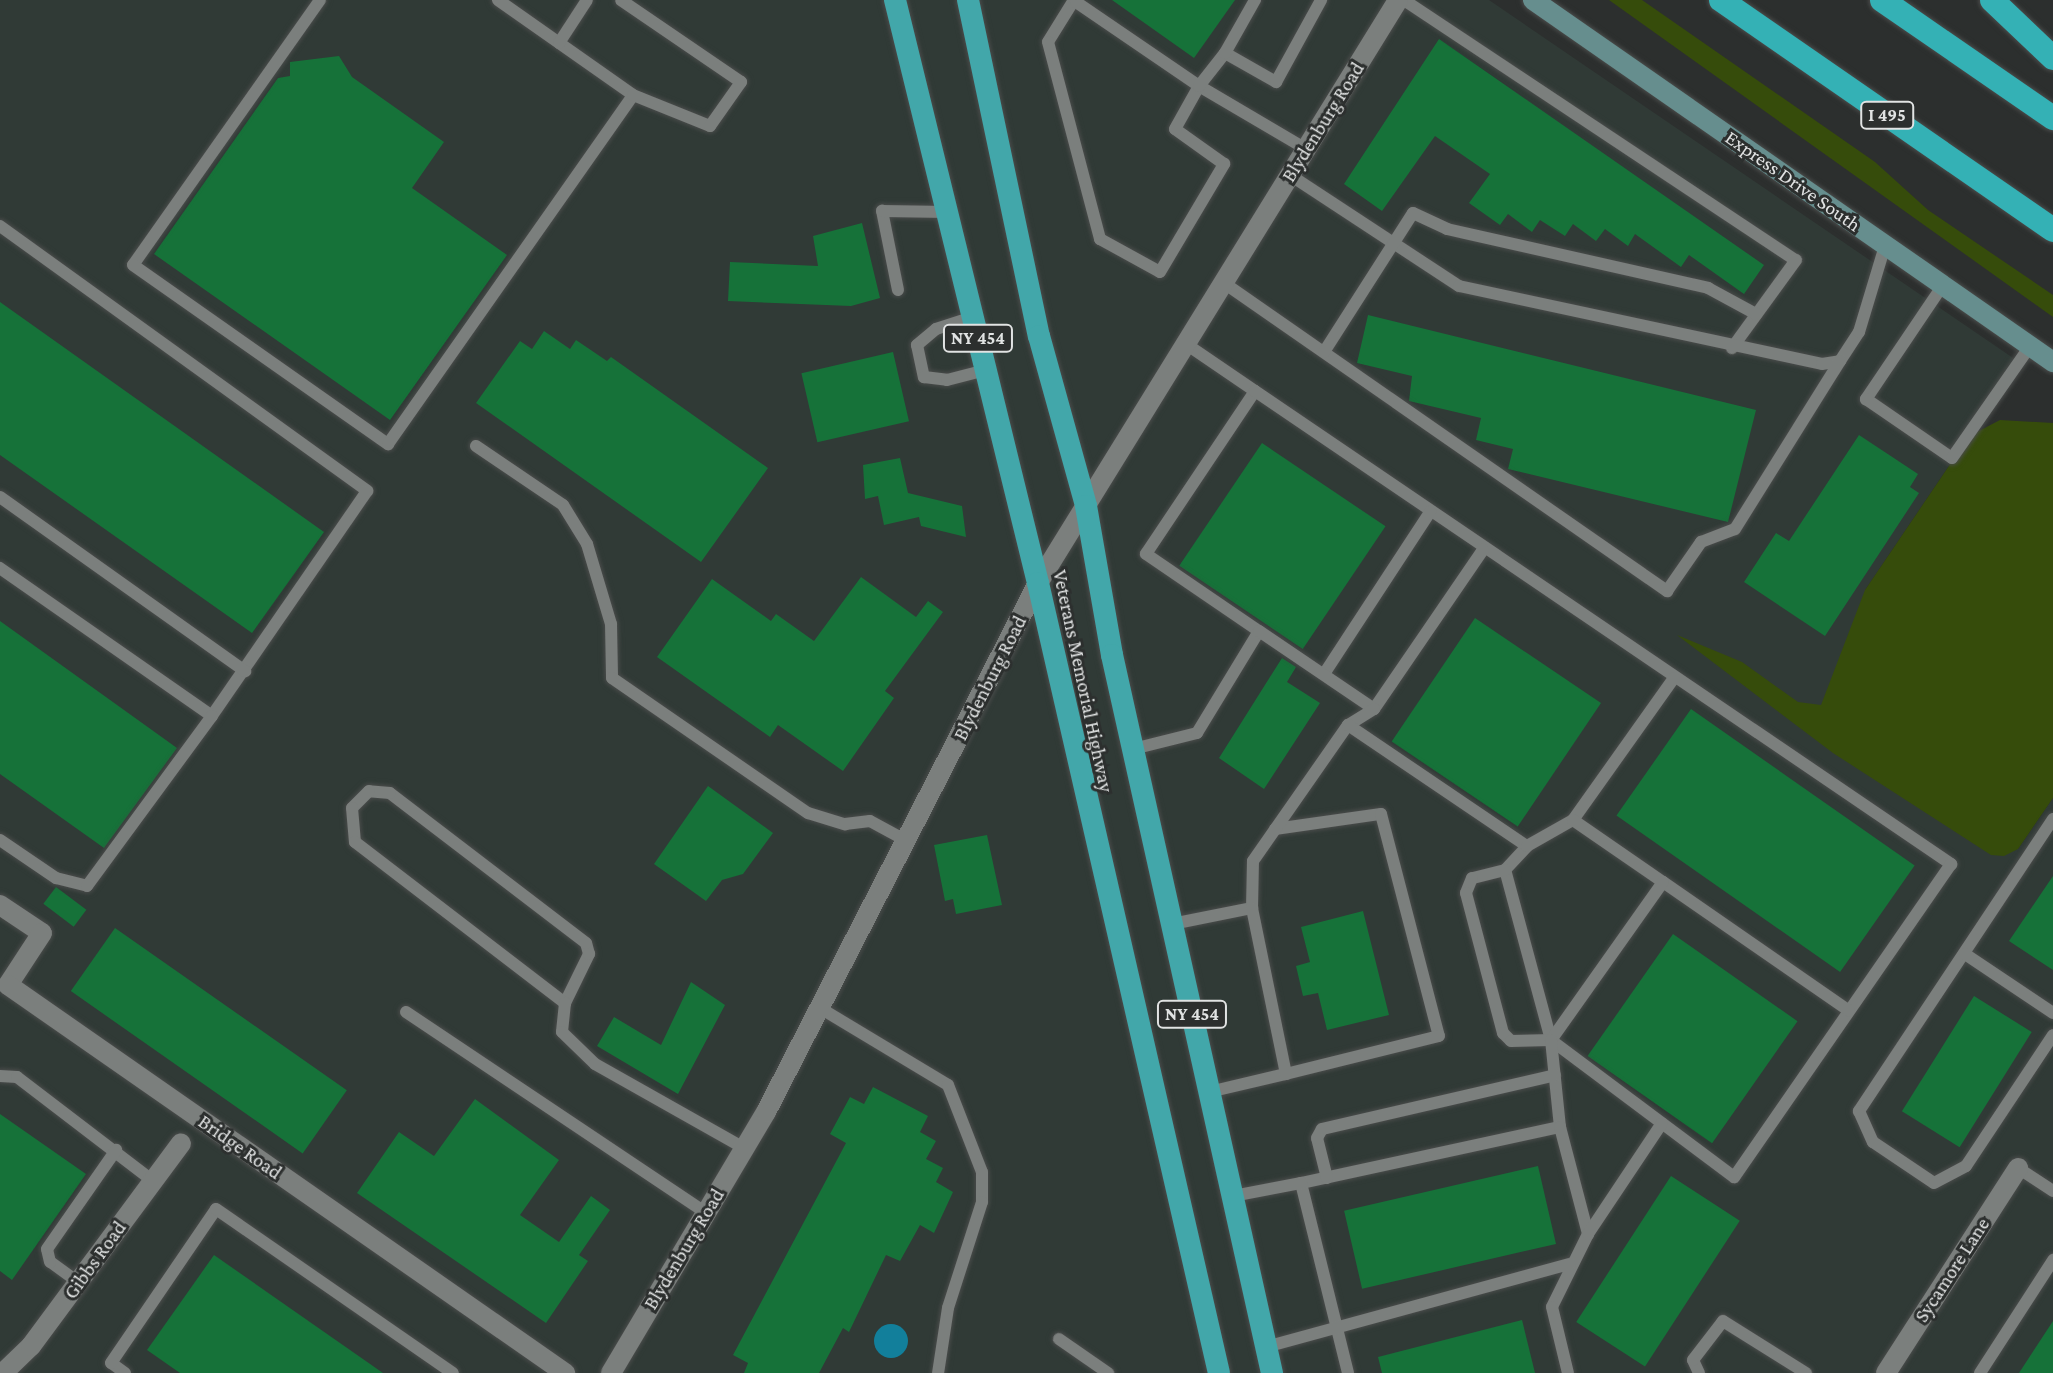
<!DOCTYPE html>
<style>
body{margin:0}
#map{position:relative;width:2053px;height:1373px;overflow:hidden;background:#2c2f2e;font-family:"Crimson Pro",serif}
div>[style]{position:absolute}
[style*='--x']{left:calc(var(--x)*1px);top:calc(var(--y)*1px);width:calc(var(--w)*1px);rotate:calc(var(--a)*1deg)}
.built>*{inset:0;background:#303a36}
.green>*{inset:0;background:#364c0b}
.water>*{inset:0;background:#127f9b}
.round{border-radius:50%}
.building>*{inset:0;background:#167239;transform-origin:0 0}
.roads{filter:drop-shadow(0 0 2px #4a4c4b) drop-shadow(0 0 2px #4a4c4b)}
.service>*{height:12px;margin:-6px;padding:0 6px;transform-origin:6px;border-radius:6px;background:#7b7f7d}
.minor>*{height:20px;margin:-10px;padding:0 10px;transform-origin:10px;border-radius:10px;background:#7b7f7d}
.secondary>*{height:20px;margin:-10px;padding:0 10px;transform-origin:10px;border-radius:10px;background:#668e8e}
.trunk>*{height:22px;margin:-11px;padding:0 11px;transform-origin:11px;border-radius:11px;background:#42a7aa}
.motorway>*{height:24px;margin:-12px;padding:0 12px;transform-origin:12px;border-radius:12px;background:#34b1b5}
span{translate:-50% -50%;white-space:nowrap;text-align:center;line-height:1.15;-webkit-text-stroke:6px #2c2f2e;paint-order:stroke}
.shield-label span{padding:2px 6px;background:#2c2f2e;border:2px solid;border-radius:6px;-webkit-text-stroke-width:0}
.shield-label{font-size:18px;color:#e1e3e3;font-weight:700}
.street-label{font-size:20px;color:#e1e3e3}
</style>
<div id="map">
<div class="built">
<div style="clip-path:polygon(0 0,1489px 0,2019px 362px,1865px 590px,2018px 849px,2053px 798px,2053px 1373px,0 1373px)"></div>
</div>
<div class="green">
<div style="clip-path:polygon(1609px 0,1642px 0,1875px 162px,1928px 210px,2053px 295px,2053px 317px)"></div>
<div style="clip-path:polygon(2000px 420px,2053px 423px,2053px 798px,2018px 849px,2004px 856px,1991px 855px,1833px 753px,1677px 635px,1742px 662px,1798px 702px,1821px 705px,1865px 590px,1957px 454px,1977px 432px)"></div>
</div>
<div class="water">
<div class="round" style="left:874px;top:1324px;width:34px;height:34px"></div>
</div>
<div class="building">
<div style="clip-path:polygon(1112px 0,1235px 0,1194px 58px)"></div>
<div style="clip-path:polygon(1439px 39px,1764px 265px,1744px 294px,1689px 255px,1681px 267px,1635px 234px,1628px 246px,1605px 229px,1596px 241px,1573px 224px,1565px 236px,1540px 220px,1532px 232px,1508px 214px,1500px 225px,1469px 203px,1490px 174px,1435px 136px,1382px 211px,1344px 184px)"></div>
<div style="clip-path:polygon(339px 56px,352px 77px,444px 142px,412px 188px,507px 255px,390px 420px,154px 254px,278px 78px,290px 76px,290px 62px)"></div>
<div style="clip-path:polygon(862px 223px,880px 298px,851px 306px,728px 301px,730px 262px,818px 266px,813px 236px)"></div>
<div style="clip-path:polygon(0 302px,324px 532px,252px 633px,0 455px)"></div>
<div style="clip-path:polygon(1368px 315px,1756px 410px,1728px 522px,1508px 469px,1513px 449px,1476px 440px,1481px 418px,1409px 401px,1412px 376px,1357px 363px)"></div>
<div style="clip-path:polygon(544px 331px,570px 349px,576px 340px,607px 361px,611px 357px,768px 468px,701px 562px,476px 403px,520px 341px,532px 349px)"></div>
<div style="left:893px;top:352px;width:71px;height:94px;rotate:77deg"></div>
<div style="clip-path:polygon(1859px 435px,1918px 474px,1910px 487px,1919px 493px,1825px 636px,1744px 582px,1776px 533px,1789px 541px)"></div>
<div style="left:1262px;top:443px;width:149px;height:148px;rotate:34deg"></div>
<div style="clip-path:polygon(900px 458px,908px 493px,962px 506px,966px 537px,921px 526px,919px 517px,884px 525px,878px 496px,865px 499px,863px 465px)"></div>
<div style="clip-path:polygon(861px 577px,916px 617px,928px 601px,943px 612px,885px 691px,894px 698px,843px 771px,778px 725px,770px 737px,657px 657px,712px 579px,771px 621px,776px 614px,814px 641px)"></div>
<div style="left:1475px;top:618px;width:152px;height:149px;rotate:34deg"></div>
<div style="clip-path:polygon(0 621px,177px 748px,104px 848px,0 774px)"></div>
<div style="clip-path:polygon(1282px 658px,1296px 667px,1287px 682px,1320px 703px,1264px 789px,1219px 758px)"></div>
<div style="left:1691px;top:709px;width:273px;height:130px;rotate:35deg"></div>
<div style="clip-path:polygon(708px 786px,773px 833px,743px 874px,722px 880px,706px 901px,654px 864px)"></div>
<div style="clip-path:polygon(987px 835px,1002px 905px,956px 914px,953px 899px,945px 901px,934px 845px)"></div>
<div style="clip-path:polygon(2053px 876px,2053px 970px,2009px 941px)"></div>
<div style="left:56px;top:887px;width:38px;height:21px;rotate:37deg"></div>
<div style="clip-path:polygon(1363px 911px,1389px 1015px,1327px 1030px,1318px 993px,1303px 996px,1296px 966px,1310px 962px,1301px 927px)"></div>
<div style="left:115px;top:928px;width:283px;height:77px;rotate:35deg"></div>
<div style="left:1673px;top:934px;width:152px;height:149px;rotate:35deg"></div>
<div style="clip-path:polygon(691px 982px,725px 1005px,678px 1094px,597px 1046px,614px 1017px,661px 1045px)"></div>
<div style="left:1974px;top:996px;width:68px;height:136px;rotate:32deg"></div>
<div style="clip-path:polygon(873px 1087px,928px 1116px,920px 1132px,936px 1141px,926px 1159px,943px 1168px,936px 1182px,953px 1192px,934px 1233px,920px 1225px,900px 1261px,886px 1255px,849px 1332px,843px 1328px,819px 1373px,744px 1373px,748px 1363px,733px 1355px,846px 1143px,830px 1134px,850px 1097px,864px 1104px)"></div>
<div style="clip-path:polygon(475px 1099px,559px 1160px,520px 1215px,559px 1242px,591px 1196px,610px 1210px,579px 1255px,588px 1261px,546px 1323px,357px 1193px,399px 1132px,434px 1156px)"></div>
<div style="clip-path:polygon(0 1114px,86px 1174px,12px 1280px,0 1271px)"></div>
<div style="left:1538px;top:1166px;width:80px;height:199px;rotate:77deg"></div>
<div style="left:1671px;top:1176px;width:82px;height:174px;rotate:33deg"></div>
<div style="clip-path:polygon(214px 1255px,383px 1373px,180px 1373px,147px 1350px)"></div>
<div style="clip-path:polygon(1522px 1320px,1535px 1373px,1382px 1373px,1378px 1357px)"></div>
<div style="clip-path:polygon(2053px 1321px,2053px 1373px,2019px 1373px)"></div>
</div>
<div class="roads">
<div class="service">
<div style="--x:320;--y:0;--w:324;--a:125.2"></div>
<div style="--x:133;--y:265;--w:312;--a:35.1"></div>
<div style="--x:388;--y:444;--w:426;--a:-54.9"></div>
<div style="--x:498;--y:0;--w:165;--a:35.1"></div>
<div style="--x:633;--y:95;--w:83;--a:21.9"></div>
<div style="--x:710;--y:126;--w:54;--a:-54.8"></div>
<div style="--x:741;--y:82;--w:145;--a:-145.7"></div>
<div style="--x:1074;--y:0;--w:49;--a:121.8"></div>
<div style="--x:1048;--y:42;--w:204;--a:75.2"></div>
<div style="--x:1100;--y:239;--w:68;--a:28.8"></div>
<div style="--x:1160;--y:272;--w:126;--a:-59.3"></div>
<div style="--x:1224;--y:164;--w:60;--a:-144.5"></div>
<div style="--x:1175;--y:129;--w:49;--a:-60.8"></div>
<div style="--x:1199;--y:86;--w:124;--a:30.5"></div>
<div style="--x:1404;--y:0;--w:470;--a:33.6"></div>
<div style="--x:1796;--y:260;--w:109;--a:126"></div>
<div style="--x:1076;--y:2;--w:149;--a:34.3"></div>
<div style="--x:1199;--y:86;--w:42;--a:-51.8"></div>
<div style="--x:1225;--y:53;--w:59;--a:29.6"></div>
<div style="--x:1276;--y:82;--w:94;--a:-61.2"></div>
<div style="--x:559;--y:43;--w:51;--a:-56.9"></div>
<div style="--x:1225;--y:53;--w:61;--a:-60.5"></div>
<div style="--x:1290;--y:175;--w:202;--a:33.3"></div>
<div style="--x:1459;--y:286;--w:371;--a:12.1"></div>
<div style="--x:1822;--y:364;--w:18;--a:-9"></div>
<div style="--x:1840;--y:361;--w:35;--a:-57"></div>
<div style="--x:1859;--y:332;--w:90;--a:-73.2"></div>
<div style="--x:0;--y:226;--w:453;--a:35.8"></div>
<div style="--x:367;--y:491;--w:273;--a:124.6"></div>
<div style="--x:212;--y:716;--w:259;--a:-145.1"></div>
<div style="--x:1224;--y:283;--w:540;--a:34.81"></div>
<div style="--x:1667;--y:591;--w:60;--a:-55.2"></div>
<div style="--x:1701;--y:542;--w:36;--a:-21"></div>
<div style="--x:1735;--y:529;--w:198;--a:-58"></div>
<div style="--x:1943;--y:285;--w:138;--a:124"></div>
<div style="--x:1866;--y:399;--w:104;--a:34.5"></div>
<div style="--x:1952;--y:458;--w:136;--a:-55.1"></div>
<div style="--x:898;--y:290;--w:81;--a:-101.4"></div>
<div style="--x:882;--y:211;--w:66;--a:0.9"></div>
<div style="--x:973;--y:317;--w:39;--a:162"></div>
<div style="--x:936;--y:329;--w:25;--a:140"></div>
<div style="--x:917;--y:345;--w:33;--a:78"></div>
<div style="--x:924;--y:377;--w:23;--a:7"></div>
<div style="--x:947;--y:380;--w:40;--a:-14.4"></div>
<div style="--x:1186;--y:344;--w:83;--a:34.3"></div>
<div style="--x:1255;--y:391;--w:196;--a:123.8"></div>
<div style="--x:1146;--y:554;--w:137;--a:34.3"></div>
<div style="--x:1324;--y:352;--w:165;--a:-57.4"></div>
<div style="--x:1413;--y:213;--w:38;--a:25"></div>
<div style="--x:1447;--y:229;--w:268;--a:12.7"></div>
<div style="--x:1708;--y:288;--w:55;--a:28.4"></div>
<div style="--x:1255;--y:391;--w:842;--a:34.2"></div>
<div style="--x:1951;--y:864;--w:381;--a:124.7"></div>
<div style="--x:1734;--y:1177;--w:229;--a:-143.2"></div>
<div style="--x:1551;--y:1040;--w:176;--a:-105.1"></div>
<div style="--x:1505;--y:870;--w:33;--a:-47"></div>
<div style="--x:476;--y:446;--w:105;--a:34.1"></div>
<div style="--x:563;--y:505;--w:46;--a:58.4"></div>
<div style="--x:587;--y:544;--w:84;--a:73.3"></div>
<div style="--x:611;--y:624;--w:54;--a:88.9"></div>
<div style="--x:612;--y:678;--w:238;--a:34.6"></div>
<div style="--x:808;--y:813;--w:39;--a:17"></div>
<div style="--x:845;--y:824;--w:25;--a:-7"></div>
<div style="--x:870;--y:821;--w:42;--a:28.4"></div>
<div style="--x:0;--y:497;--w:301;--a:35.4"></div>
<div style="--x:1324;--y:674;--w:194;--a:-56.8"></div>
<div style="--x:1374;--y:709;--w:193;--a:-55.6"></div>
<div style="--x:1133;--y:749;--w:66;--a:-14"></div>
<div style="--x:1197;--y:733;--w:119;--a:-58.7"></div>
<div style="--x:1259;--y:631;--w:139;--a:34.1"></div>
<div style="--x:1374;--y:709;--w:31;--a:148"></div>
<div style="--x:2053;--y:819;--w:351;--a:123.6"></div>
<div style="--x:1859;--y:1111;--w:34;--a:66"></div>
<div style="--x:1873;--y:1142;--w:73;--a:33.9"></div>
<div style="--x:1934;--y:1183;--w:36;--a:-28"></div>
<div style="--x:1966;--y:1166;--w:157;--a:-56.4"></div>
<div style="--x:1573;--y:820;--w:174;--a:-54.6"></div>
<div style="--x:1275;--y:829;--w:107;--a:-8.1"></div>
<div style="--x:1381;--y:814;--w:229;--a:75.4"></div>
<div style="--x:1439;--y:1036;--w:158;--a:166.1"></div>
<div style="--x:0;--y:840;--w:68;--a:34.2"></div>
<div style="--x:56;--y:878;--w:32;--a:14"></div>
<div style="--x:87;--y:886;--w:211;--a:-53.7"></div>
<div style="--x:1505;--y:870;--w:34;--a:166"></div>
<div style="--x:1472;--y:878;--w:16;--a:112"></div>
<div style="--x:1466;--y:893;--w:145;--a:75.2"></div>
<div style="--x:1503;--y:1033;--w:11;--a:45"></div>
<div style="--x:1511;--y:1041;--w:40;--a:-1.4"></div>
<div style="--x:1663;--y:882;--w:226;--a:34.7"></div>
<div style="--x:1172;--y:924;--w:82;--a:-11.3"></div>
<div style="--x:1252;--y:908;--w:47;--a:-88.8"></div>
<div style="--x:1253;--y:861;--w:166;--a:-55.1"></div>
<div style="--x:1348;--y:725;--w:216;--a:34.1"></div>
<div style="--x:1527;--y:846;--w:53;--a:-29.5"></div>
<div style="--x:1573;--y:820;--w:109;--a:34.6"></div>
<div style="--x:1663;--y:882;--w:194;--a:125.3"></div>
<div style="--x:1551;--y:1040;--w:87;--a:84.1"></div>
<div style="--x:1560;--y:1127;--w:265;--a:167.8"></div>
<div style="--x:1301;--y:1183;--w:196;--a:76.1"></div>
<div style="--x:1965;--y:954;--w:106;--a:33.8"></div>
<div style="--x:565;--y:1003;--w:55;--a:-63.9"></div>
<div style="--x:589;--y:954;--w:11;--a:-105"></div>
<div style="--x:586;--y:943;--w:247;--a:-142.6"></div>
<div style="--x:390;--y:793;--w:21;--a:-175"></div>
<div style="--x:369;--y:791;--w:24;--a:135"></div>
<div style="--x:352;--y:808;--w:34;--a:85"></div>
<div style="--x:355;--y:842;--w:265;--a:37.5"></div>
<div style="--x:565;--y:1003;--w:29;--a:96"></div>
<div style="--x:562;--y:1032;--w:46;--a:44.1"></div>
<div style="--x:595;--y:1064;--w:171;--a:29.4"></div>
<div style="--x:820;--y:1008;--w:149;--a:31"></div>
<div style="--x:948;--y:1085;--w:93;--a:68.7"></div>
<div style="--x:982;--y:1172;--w:30;--a:90"></div>
<div style="--x:982;--y:1202;--w:111;--a:107.8"></div>
<div style="--x:948;--y:1308;--w:66;--a:98.7"></div>
<div style="--x:406;--y:1012;--w:360;--a:33.8"></div>
<div style="--x:0;--y:1076;--w:17;--a:3"></div>
<div style="--x:17;--y:1077;--w:171;--a:37.4"></div>
<div style="--x:1209;--y:1092;--w:79;--a:-13.2"></div>
<div style="--x:1286;--y:1074;--w:169;--a:-101.6"></div>
<div style="--x:1560;--y:1127;--w:111;--a:75.3"></div>
<div style="--x:1588;--y:1234;--w:81;--a:116.3"></div>
<div style="--x:1552;--y:1307;--w:68;--a:76.4"></div>
<div style="--x:2018;--y:1168;--w:42;--a:33.3"></div>
<div style="--x:1327;--y:1178;--w:41;--a:-104"></div>
<div style="--x:1317;--y:1138;--w:10;--a:-61"></div>
<div style="--x:1322;--y:1129;--w:239;--a:-13"></div>
<div style="--x:1233;--y:1196;--w:69;--a:-10.8"></div>
<div style="--x:1588;--y:1234;--w:133;--a:-56.3"></div>
<div style="--x:78;--y:1282;--w:34;--a:-144"></div>
<div style="--x:50;--y:1262;--w:13;--a:-103"></div>
<div style="--x:47;--y:1249;--w:121;--a:-55.1"></div>
<div style="--x:1059;--y:1339;--w:60;--a:34.8"></div>
<div style="--x:1266;--y:1347;--w:315;--a:-15.3"></div>
<div style="--x:125;--y:1373;--w:17;--a:-144"></div>
<div style="--x:111;--y:1363;--w:186;--a:-55.7"></div>
<div style="--x:216;--y:1209;--w:288;--a:34.7"></div>
<div style="--x:1699;--y:1373;--w:14;--a:-115"></div>
<div style="--x:1693;--y:1360;--w:49;--a:-52.4"></div>
<div style="--x:1723;--y:1321;--w:98;--a:32.1"></div>
<div style="--x:1980;--y:1373;--w:135;--a:-57.1"></div>
</div>
<div class="minor">
<div style="--x:0;--y:905;--w:50;--a:33.7"></div>
<div style="--x:42;--y:933;--w:62;--a:123.2"></div>
<div style="--x:8;--y:985;--w:679;--a:34.86"></div>
<div style="--x:3;--y:1373;--w:39;--a:-44"></div>
<div style="--x:31;--y:1346;--w:252;--a:-53.5"></div>
<div style="--x:611;--y:1373;--w:304;--a:-59.3"></div>
<div style="--x:766;--y:1112;--w:595;--a:-62.79"></div>
<div style="--x:1038;--y:583;--w:685;--a:-58.3"></div>
<div style="--x:1886;--y:1373;--w:244;--a:-57.2"></div>
</div>
<div class="secondary">
<div style="--x:1533;--y:0;--w:634;--a:34.84"></div>
</div>
<div class="trunk">
<div style="--x:895;--y:0;--w:600;--a:76.22"></div>
<div style="--x:1038;--y:583;--w:810;--a:77.1"></div>
<div style="--x:968;--y:0;--w:343;--a:78.1"></div>
<div style="--x:1039;--y:336;--w:176;--a:74.5"></div>
<div style="--x:1086;--y:506;--w:151;--a:80.1"></div>
<div style="--x:1112;--y:655;--w:736;--a:77.44"></div>
</div>
<div class="motorway">
<div style="--x:1721;--y:0;--w:404;--a:34.7"></div>
<div style="--x:1882;--y:0;--w:208;--a:34.6"></div>
<div style="--x:1992;--y:0;--w:84;--a:43.6"></div>
</div>
</div>
<div class="shield-label">
<span style="left:1887px;top:115px">I 495</span>
<span style="left:978px;top:338px">NY 454</span>
<span style="left:1192px;top:1014px">NY 454</span>
</div>
<div class="street-label">
<span style="left:1323px;top:122px;rotate:-58deg">Blydenburg Road</span>
<span style="left:1793px;top:181px;rotate:35deg">Express Drive South</span>
<span style="left:990px;top:678px;rotate:-63deg">Blydenburg Road</span>
<span style="left:1083px;top:681px;rotate:78deg">Veterans Memorial Highway</span>
<span style="left:240px;top:1147px;rotate:35deg">Bridge Road</span>
<span style="left:684px;top:1249px;rotate:-59deg">Blydenburg Road</span>
<span style="left:95px;top:1260px;rotate:-54deg">Gibbs Road</span>
<span style="left:1952px;top:1270px;rotate:-57deg">Sycamore Lane</span>
</div>
</div>
